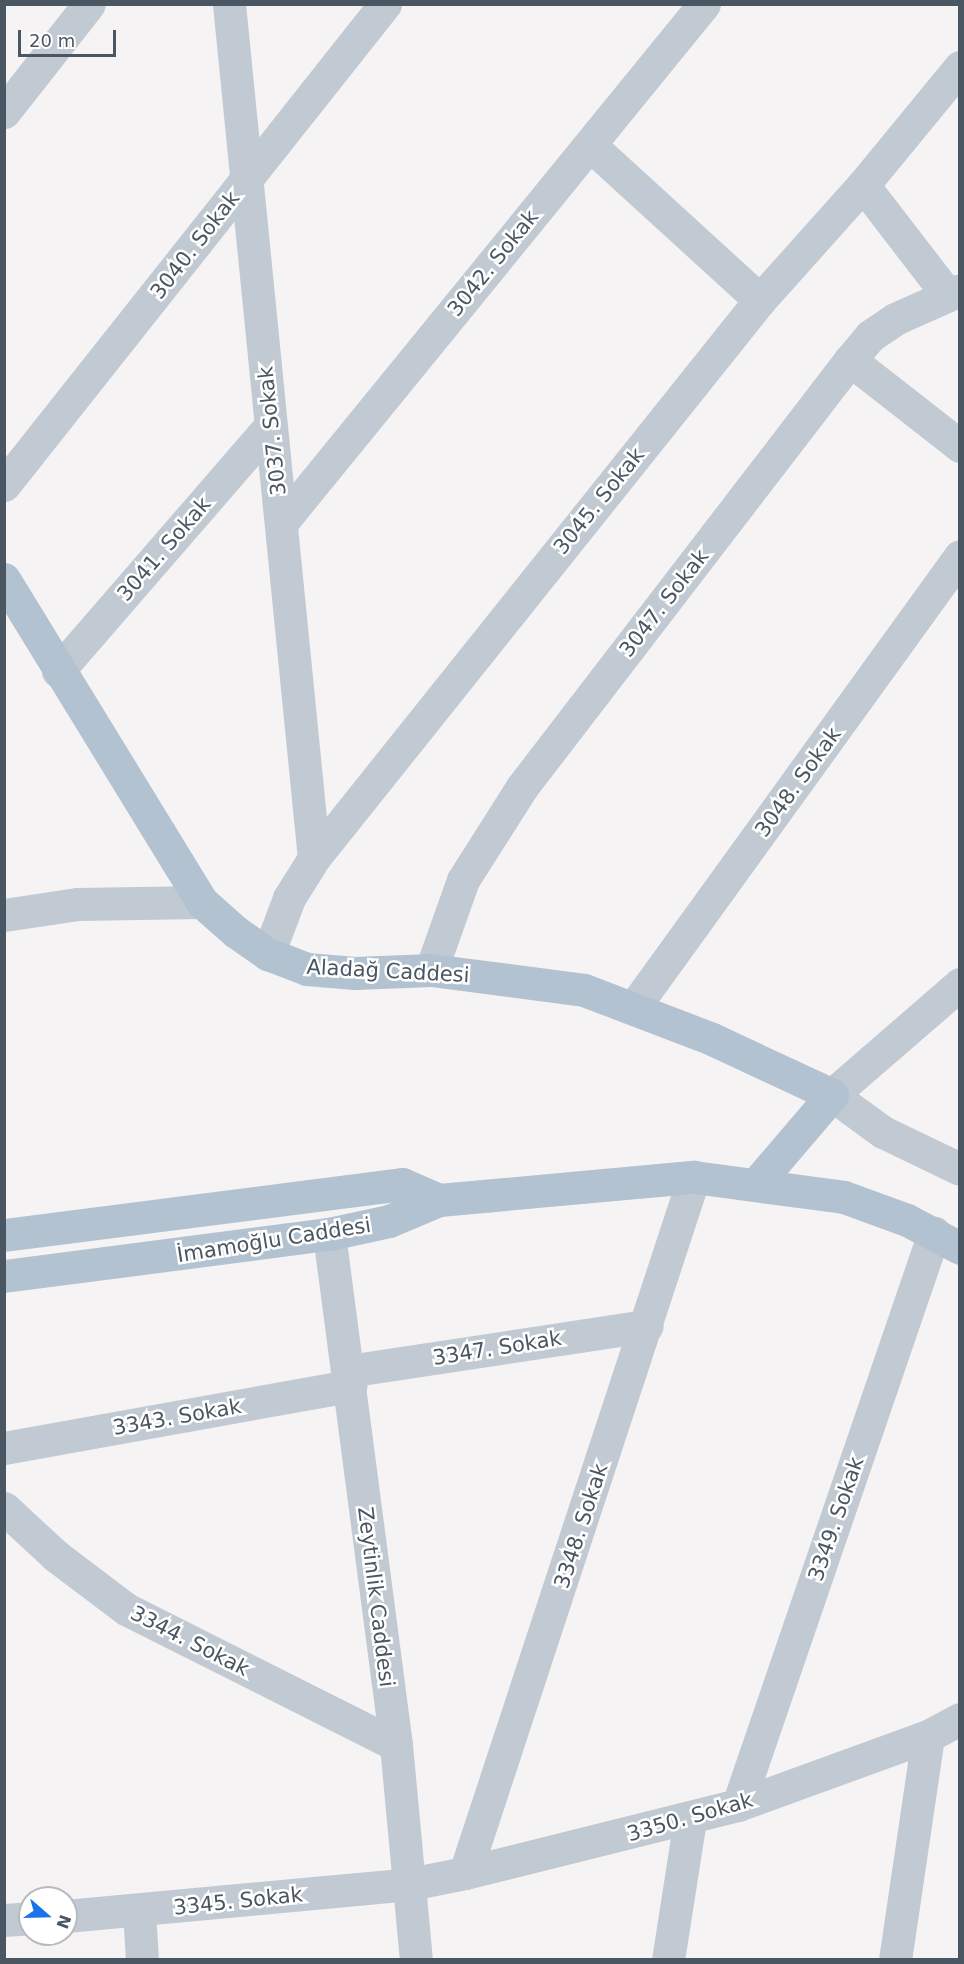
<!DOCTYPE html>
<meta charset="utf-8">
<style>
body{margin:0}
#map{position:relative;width:964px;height:1964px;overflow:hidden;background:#f5f3f3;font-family:"DejaVu Sans",sans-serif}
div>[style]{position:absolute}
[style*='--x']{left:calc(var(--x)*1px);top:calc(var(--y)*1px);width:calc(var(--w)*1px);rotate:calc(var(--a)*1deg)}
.minor>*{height:33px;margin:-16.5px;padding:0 16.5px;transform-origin:16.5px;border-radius:16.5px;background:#c1cad2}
.major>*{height:33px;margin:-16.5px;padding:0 16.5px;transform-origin:16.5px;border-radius:16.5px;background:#b3c2d1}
span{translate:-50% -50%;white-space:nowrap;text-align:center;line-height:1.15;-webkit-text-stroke:5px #fff;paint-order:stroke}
.street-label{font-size:21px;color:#4a5661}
.frame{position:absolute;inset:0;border:6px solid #4a5661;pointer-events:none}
.north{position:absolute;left:18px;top:1886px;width:60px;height:60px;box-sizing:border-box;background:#fff;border:2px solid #b7bbc0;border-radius:50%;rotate:110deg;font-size:16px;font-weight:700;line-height:24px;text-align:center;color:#4a5661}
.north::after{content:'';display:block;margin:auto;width:21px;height:27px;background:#1a73e8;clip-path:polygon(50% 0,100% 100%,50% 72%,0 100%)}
.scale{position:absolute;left:18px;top:30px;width:98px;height:27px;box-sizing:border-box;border:3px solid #4a5661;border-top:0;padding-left:8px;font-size:18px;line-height:21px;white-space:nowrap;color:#4a5661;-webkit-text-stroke:4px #fff;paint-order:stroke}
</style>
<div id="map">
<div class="minor">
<div style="--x:229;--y:4;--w:858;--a:84.32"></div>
<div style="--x:4;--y:112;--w:137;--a:-51.8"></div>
<div style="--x:590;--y:145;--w:230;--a:42.4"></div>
<div style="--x:863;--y:185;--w:138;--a:52.4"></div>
<div style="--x:850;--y:360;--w:140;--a:38"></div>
<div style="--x:4;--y:485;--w:614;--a:-51.62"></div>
<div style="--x:282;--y:522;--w:668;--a:-50.83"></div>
<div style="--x:58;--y:671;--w:324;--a:-49.1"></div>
<div style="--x:4;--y:915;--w:75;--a:-8.5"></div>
<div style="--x:78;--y:904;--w:124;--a:-0.9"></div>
<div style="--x:268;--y:954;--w:60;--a:-69.4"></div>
<div style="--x:289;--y:898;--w:47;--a:-58"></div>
<div style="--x:314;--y:858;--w:714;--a:-51.37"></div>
<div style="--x:760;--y:300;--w:154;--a:-48.2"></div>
<div style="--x:863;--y:185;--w:153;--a:-50.6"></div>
<div style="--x:431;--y:970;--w:96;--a:-70.4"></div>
<div style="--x:463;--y:880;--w:110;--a:-57.6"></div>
<div style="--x:522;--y:787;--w:538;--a:-52.47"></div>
<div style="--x:850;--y:360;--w:31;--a:-50"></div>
<div style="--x:870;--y:336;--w:30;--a:-34"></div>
<div style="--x:895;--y:319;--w:71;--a:-24"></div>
<div style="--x:960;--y:984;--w:169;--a:139.1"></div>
<div style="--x:832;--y:1095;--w:63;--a:36"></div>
<div style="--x:883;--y:1132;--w:85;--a:25.7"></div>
<div style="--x:634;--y:1007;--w:556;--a:-54.14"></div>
<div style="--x:329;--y:1234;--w:515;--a:82.53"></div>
<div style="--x:396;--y:1745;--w:216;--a:84.7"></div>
<div style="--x:348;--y:1371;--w:302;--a:-8.6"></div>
<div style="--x:4;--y:1448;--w:352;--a:-10.2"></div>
<div style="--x:4;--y:1508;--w:71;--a:42.7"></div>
<div style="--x:56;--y:1556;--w:88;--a:37.1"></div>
<div style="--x:126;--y:1609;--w:302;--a:26.7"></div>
<div style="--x:738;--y:1805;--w:605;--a:-71.09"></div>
<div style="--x:465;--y:1873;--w:733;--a:-71.79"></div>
<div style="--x:139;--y:1911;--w:49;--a:86.5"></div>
<div style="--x:66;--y:1916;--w:345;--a:-5.3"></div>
<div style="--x:410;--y:1884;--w:56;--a:-11.3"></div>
<div style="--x:465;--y:1873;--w:281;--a:-14"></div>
<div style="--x:738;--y:1805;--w:202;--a:-20"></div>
<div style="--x:928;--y:1736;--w:36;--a:-28"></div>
<div style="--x:4;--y:1920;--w:26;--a:-4"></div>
<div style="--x:668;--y:1960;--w:143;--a:-81.1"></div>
<div style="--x:895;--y:1960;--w:226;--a:-81.6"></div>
</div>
<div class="major">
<div style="--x:4;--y:579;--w:379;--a:58.5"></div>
<div style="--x:202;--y:902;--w:45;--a:41.4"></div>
<div style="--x:236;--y:932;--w:39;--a:35"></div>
<div style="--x:268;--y:954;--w:42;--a:21"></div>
<div style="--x:307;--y:969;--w:48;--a:4.8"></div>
<div style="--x:355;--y:973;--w:76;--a:-2.3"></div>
<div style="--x:431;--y:970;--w:154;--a:7.4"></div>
<div style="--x:584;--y:990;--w:137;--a:20.9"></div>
<div style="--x:712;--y:1039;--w:132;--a:25"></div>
<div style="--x:832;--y:1095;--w:118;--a:130.5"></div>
<div style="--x:4;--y:1235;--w:401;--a:-7.3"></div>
<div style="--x:402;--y:1184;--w:40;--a:23.4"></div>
<div style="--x:4;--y:1276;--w:328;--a:-7.4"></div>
<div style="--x:329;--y:1234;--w:61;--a:-12.2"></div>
<div style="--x:389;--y:1221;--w:54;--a:-22.8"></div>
<div style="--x:439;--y:1200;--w:256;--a:-5.2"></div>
<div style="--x:694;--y:1177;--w:151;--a:7.6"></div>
<div style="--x:844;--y:1197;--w:67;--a:20.1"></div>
<div style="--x:907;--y:1220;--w:60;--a:27.8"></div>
</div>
<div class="street-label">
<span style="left:195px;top:245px;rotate:-52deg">3040. Sokak</span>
<span style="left:493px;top:263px;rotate:-51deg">3042. Sokak</span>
<span style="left:272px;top:431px;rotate:-96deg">3037. Sokak</span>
<span style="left:599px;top:501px;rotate:-51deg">3045. Sokak</span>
<span style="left:164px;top:549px;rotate:-49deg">3041. Sokak</span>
<span style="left:664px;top:603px;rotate:-52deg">3047. Sokak</span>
<span style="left:798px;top:782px;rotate:-54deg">3048. Sokak</span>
<span style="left:388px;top:971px;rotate:3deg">Aladağ Caddesi</span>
<span style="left:274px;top:1240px;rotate:-9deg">İmamoğlu Caddesi</span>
<span style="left:497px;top:1348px;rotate:-9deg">3347. Sokak</span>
<span style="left:177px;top:1417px;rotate:-10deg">3343. Sokak</span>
<span style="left:836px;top:1519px;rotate:-71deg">3349. Sokak</span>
<span style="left:581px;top:1526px;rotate:-72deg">3348. Sokak</span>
<span style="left:376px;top:1597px;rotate:83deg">Zeytinlik Caddesi</span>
<span style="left:190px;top:1641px;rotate:27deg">3344. Sokak</span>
<span style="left:690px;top:1817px;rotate:-16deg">3350. Sokak</span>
<span style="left:238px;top:1901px;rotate:-6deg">3345. Sokak</span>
</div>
<div class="frame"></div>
<div class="north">N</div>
<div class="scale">20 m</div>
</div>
